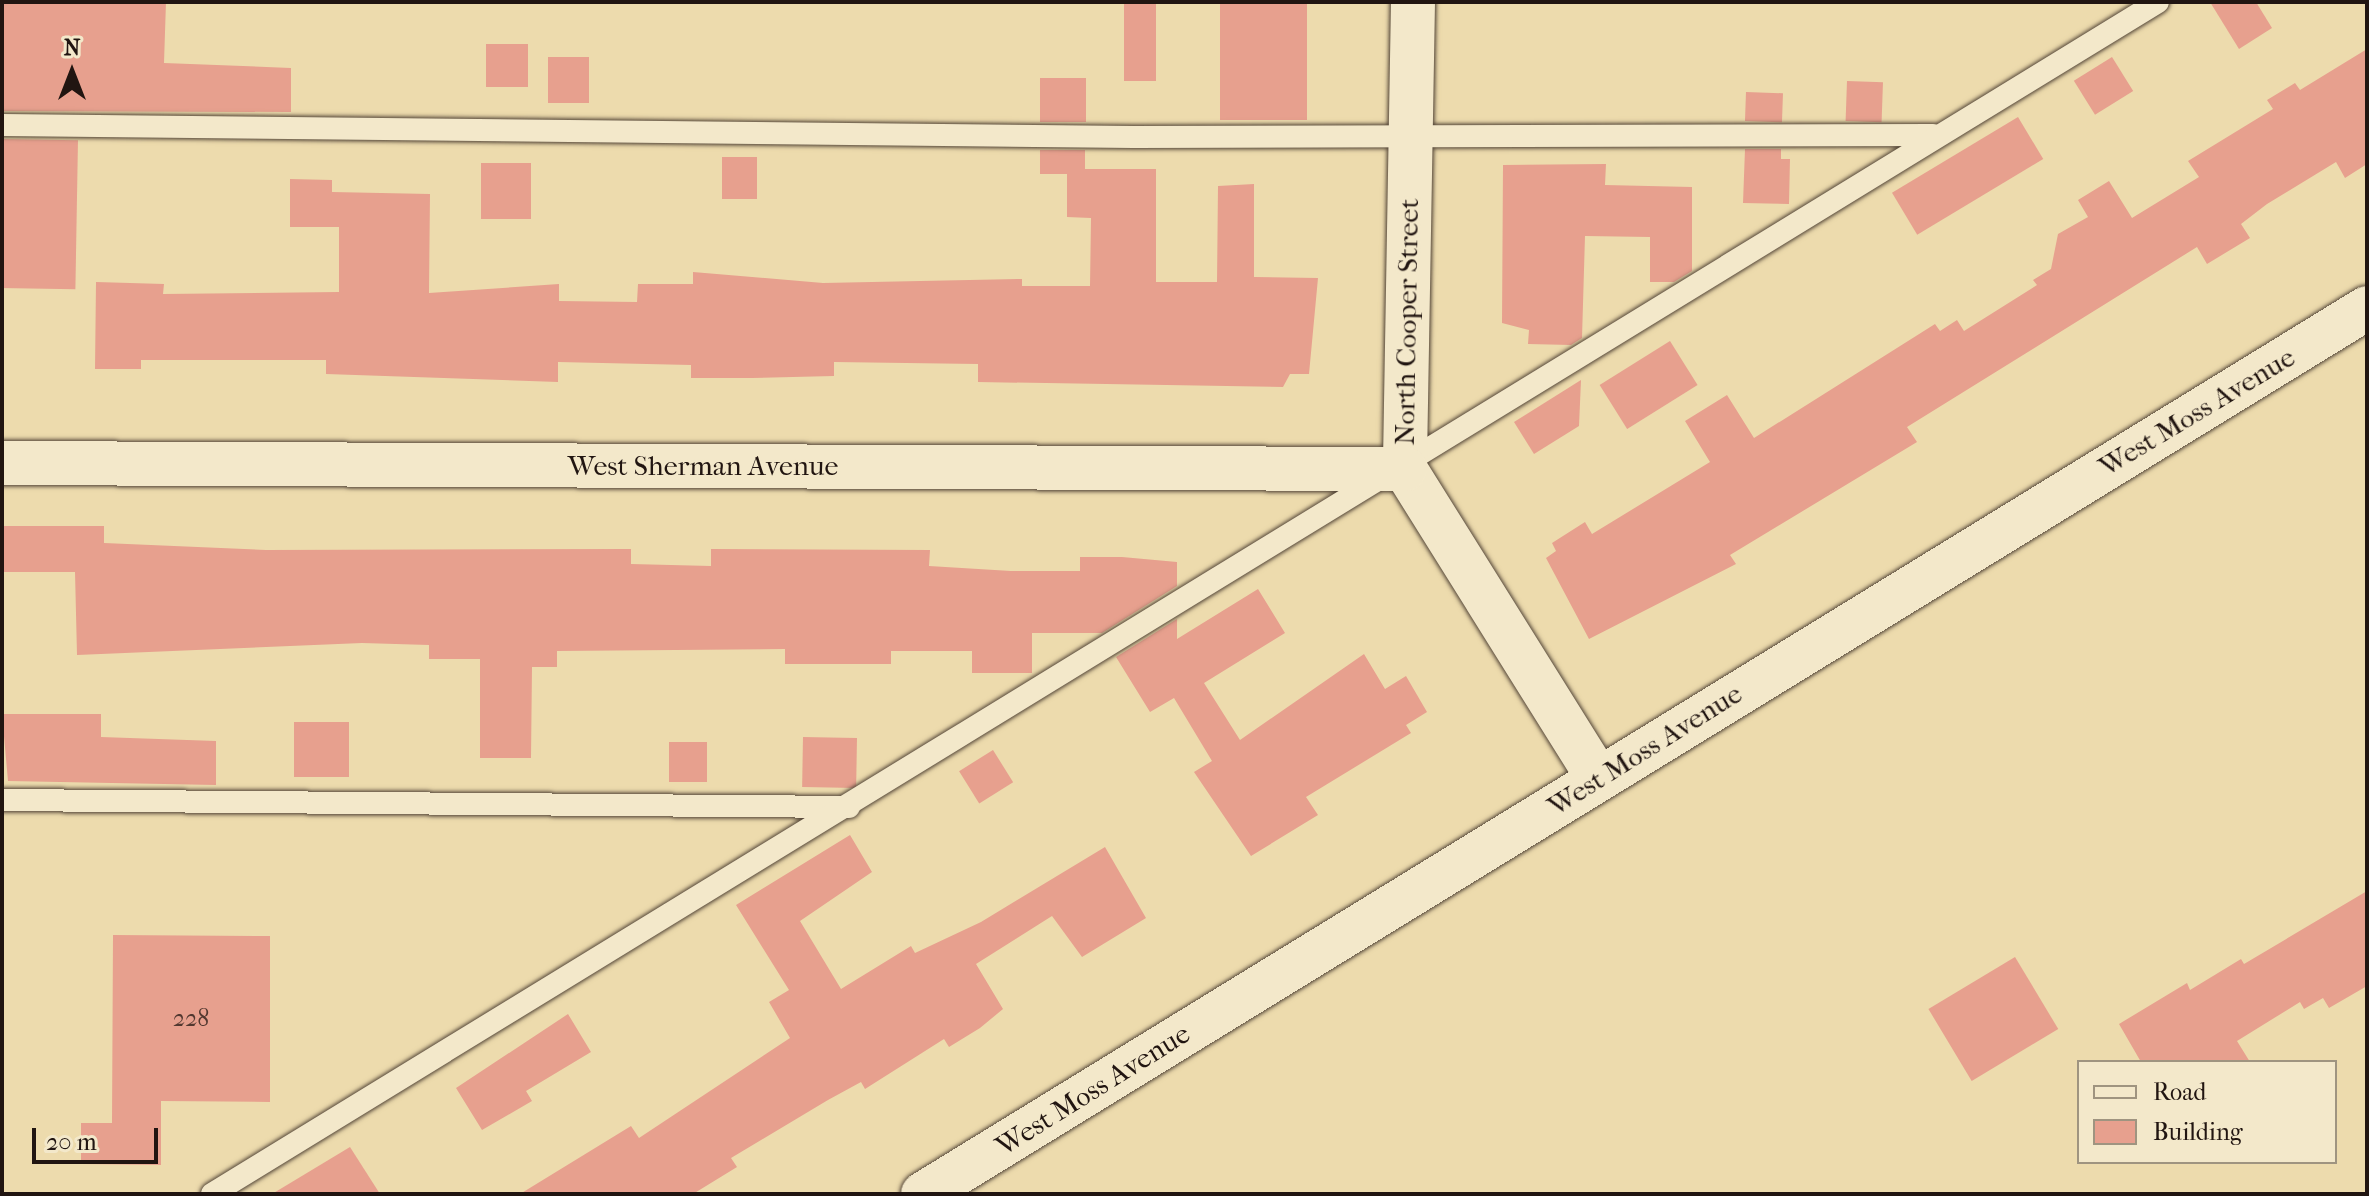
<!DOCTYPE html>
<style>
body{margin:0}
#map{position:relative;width:2369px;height:1196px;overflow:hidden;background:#eddbad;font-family:"IM FELL French Canon",serif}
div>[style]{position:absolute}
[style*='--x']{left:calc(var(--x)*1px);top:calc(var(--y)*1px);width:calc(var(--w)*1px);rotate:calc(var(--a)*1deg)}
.building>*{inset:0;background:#e7a08e;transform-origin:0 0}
.roads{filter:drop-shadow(0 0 2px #544638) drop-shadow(0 0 2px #544638)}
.lane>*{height:22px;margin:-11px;padding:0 11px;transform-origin:11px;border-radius:11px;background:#f3e8ca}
.street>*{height:44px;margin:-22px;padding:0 22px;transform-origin:22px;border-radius:22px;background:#f3e8ca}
.secondary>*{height:44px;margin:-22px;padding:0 22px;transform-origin:22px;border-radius:22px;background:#f3e8ca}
span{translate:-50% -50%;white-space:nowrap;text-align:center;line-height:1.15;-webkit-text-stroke:6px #f3e8ca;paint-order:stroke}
.number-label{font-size:24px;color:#523830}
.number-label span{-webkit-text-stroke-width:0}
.street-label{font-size:28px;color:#211511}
.frame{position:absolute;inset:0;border:4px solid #211511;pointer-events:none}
.legend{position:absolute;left:2077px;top:1060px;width:260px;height:104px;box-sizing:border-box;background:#f3e8ca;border:2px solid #9f9480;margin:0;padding:10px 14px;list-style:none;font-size:24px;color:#211511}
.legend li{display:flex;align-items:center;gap:16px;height:40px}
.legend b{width:40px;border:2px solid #9f9480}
.north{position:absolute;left:32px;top:32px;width:80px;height:80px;-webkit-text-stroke:6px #f3e8ca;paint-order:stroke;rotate:0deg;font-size:22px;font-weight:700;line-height:32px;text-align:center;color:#211511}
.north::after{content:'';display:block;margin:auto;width:28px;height:36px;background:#211511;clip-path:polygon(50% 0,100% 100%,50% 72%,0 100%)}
.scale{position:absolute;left:32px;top:1128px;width:126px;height:36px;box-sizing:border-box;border:4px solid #211511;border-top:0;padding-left:10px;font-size:24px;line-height:28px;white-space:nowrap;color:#211511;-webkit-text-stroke:6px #f3e8ca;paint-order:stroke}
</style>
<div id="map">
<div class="building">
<div style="clip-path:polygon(2px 2px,166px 2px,164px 63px,291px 68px,291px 112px,2px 111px)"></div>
<div style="left:1124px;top:2px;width:32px;height:79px"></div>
<div style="left:1220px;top:2px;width:87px;height:118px"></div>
<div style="clip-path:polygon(2210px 2px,2256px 2px,2272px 28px,2239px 49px)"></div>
<div style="left:486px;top:44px;width:42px;height:43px"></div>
<div style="clip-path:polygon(2367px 49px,2367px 164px,2345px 178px,2336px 162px,2267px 204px,2241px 224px,2250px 238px,2207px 264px,2197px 247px,1907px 427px,1917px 442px,1730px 555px,1736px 564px,1589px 639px,1546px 558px,1556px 551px,1552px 543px,1585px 522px,1592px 534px,1710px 462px,1685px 421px,1727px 395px,1754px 438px,1935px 324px,1940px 331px,1957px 320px,1964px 331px,2037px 285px,2033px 280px,2051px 269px,2058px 234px,2088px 217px,2078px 200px,2109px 181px,2132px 218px,2199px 177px,2188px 161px,2273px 109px,2267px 100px,2295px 83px,2300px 90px)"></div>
<div style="left:548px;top:57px;width:41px;height:46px"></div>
<div style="left:2112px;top:57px;width:40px;height:45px;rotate:58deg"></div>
<div style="left:1040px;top:78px;width:46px;height:44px"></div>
<div style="left:1847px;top:81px;width:36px;height:40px;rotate:2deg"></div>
<div style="left:1746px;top:92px;width:37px;height:29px;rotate:2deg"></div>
<div style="left:2018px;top:117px;width:49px;height:147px;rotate:59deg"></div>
<div style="left:2px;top:139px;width:76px;height:149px;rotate:1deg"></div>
<div style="clip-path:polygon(1745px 149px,1781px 149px,1781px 159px,1790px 159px,1789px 204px,1743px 203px)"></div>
<div style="clip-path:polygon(1040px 150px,1085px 150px,1085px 169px,1156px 169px,1156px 282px,1217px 282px,1218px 186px,1254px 184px,1254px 277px,1318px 278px,1309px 374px,1290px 374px,1283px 387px,978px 382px,978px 364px,834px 362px,834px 376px,752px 378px,691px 378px,691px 365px,558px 362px,558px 382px,326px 374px,326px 360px,141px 360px,141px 369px,95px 369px,96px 282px,164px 284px,163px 294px,339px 292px,339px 227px,290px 227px,290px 179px,332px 180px,332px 192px,430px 194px,429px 293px,559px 284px,559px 301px,637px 302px,638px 284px,693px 284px,693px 272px,823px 283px,1022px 279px,1022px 286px,1090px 286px,1091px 218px,1067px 217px,1067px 174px,1040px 174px)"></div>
<div style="left:722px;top:157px;width:35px;height:42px"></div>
<div style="left:481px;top:163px;width:50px;height:56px"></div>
<div style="clip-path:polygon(1606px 164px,1605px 185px,1692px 187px,1692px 271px,1674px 282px,1650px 282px,1650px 237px,1585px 236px,1582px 338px,1571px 345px,1528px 344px,1529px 330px,1502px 323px,1503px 165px)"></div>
<div style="left:1670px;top:341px;width:52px;height:83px;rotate:58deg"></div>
<div style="clip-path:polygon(1581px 380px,1579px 426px,1534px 454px,1514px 422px)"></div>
<div style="clip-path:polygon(2px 526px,104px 526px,104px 543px,266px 550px,631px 549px,631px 564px,711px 566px,711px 549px,930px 550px,929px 566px,1011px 571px,1080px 571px,1080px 557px,1122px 557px,1177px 562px,1177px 586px,1102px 633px,1032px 633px,1032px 673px,972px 673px,972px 651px,891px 651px,891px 664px,785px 664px,785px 649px,557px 651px,557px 667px,532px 667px,531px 758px,480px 758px,480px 659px,429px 659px,429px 645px,362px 643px,77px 655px,75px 572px,2px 572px)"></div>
<div style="clip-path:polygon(1258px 589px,1285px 633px,1204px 683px,1240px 740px,1364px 654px,1385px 689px,1406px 676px,1427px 712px,1406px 725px,1411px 733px,1306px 797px,1318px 815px,1251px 856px,1194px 772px,1212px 761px,1174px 698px,1150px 712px,1116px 657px,1177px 619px,1177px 639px)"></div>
<div style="clip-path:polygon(2px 714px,101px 714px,101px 737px,216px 741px,216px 785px,8px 781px)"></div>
<div style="left:294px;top:722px;width:55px;height:55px"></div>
<div style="left:803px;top:737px;width:54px;height:50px;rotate:1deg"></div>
<div style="left:669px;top:742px;width:38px;height:40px"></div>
<div style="left:993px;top:750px;width:38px;height:40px;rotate:58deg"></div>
<div style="clip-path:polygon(850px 835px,872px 872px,800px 921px,841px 989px,911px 946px,915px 953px,981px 922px,1105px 847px,1146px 918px,1082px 957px,1052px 916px,976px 964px,1003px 1009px,980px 1028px,949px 1047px,944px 1039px,865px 1089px,861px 1082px,828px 1100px,731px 1158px,737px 1167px,693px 1194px,520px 1194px,631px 1126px,639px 1138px,790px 1038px,769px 1002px,789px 990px,736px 905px)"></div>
<div style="clip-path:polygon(2367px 891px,2367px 986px,2329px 1008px,2323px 998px,2304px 1009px,2300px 1002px,2237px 1041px,2250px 1062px,2141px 1062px,2119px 1024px,2187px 983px,2190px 990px,2241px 959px,2244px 964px)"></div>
<div style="clip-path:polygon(113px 935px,270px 936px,270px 1102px,161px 1101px,161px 1165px,81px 1164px,81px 1123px,112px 1123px)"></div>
<div style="left:2015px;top:957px;width:84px;height:101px;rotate:59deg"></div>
<div style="clip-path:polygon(568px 1014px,591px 1052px,526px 1091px,532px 1101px,482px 1130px,456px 1088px)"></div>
<div style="clip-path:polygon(350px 1147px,380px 1194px,272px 1194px)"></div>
</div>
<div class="roads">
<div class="lane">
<div style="--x:2;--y:125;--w:1132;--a:0.61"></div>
<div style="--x:1134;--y:137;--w:799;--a:-0.14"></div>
<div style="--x:2;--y:800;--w:847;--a:0.47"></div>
<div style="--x:212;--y:1194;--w:2282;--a:-31.49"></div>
</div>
<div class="street">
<div style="--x:1413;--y:2;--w:467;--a:91"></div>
<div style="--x:1405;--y:469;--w:364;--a:58"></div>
<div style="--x:2;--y:463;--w:1403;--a:0.25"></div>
</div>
<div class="secondary">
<div style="--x:923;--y:1194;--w:1694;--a:-31.53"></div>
</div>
</div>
<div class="number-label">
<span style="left:191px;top:1019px">228</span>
</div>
<div class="street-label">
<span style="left:1407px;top:322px;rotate:-89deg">North Cooper Street</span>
<span style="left:2197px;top:412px;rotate:-31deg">West Moss Avenue</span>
<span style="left:703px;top:466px">West Sherman Avenue</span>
<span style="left:1645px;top:750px;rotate:-32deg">West Moss Avenue</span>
<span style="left:1093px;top:1090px;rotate:-32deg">West Moss Avenue</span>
</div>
<div class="frame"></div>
<ul class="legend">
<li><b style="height:10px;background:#f3e8ca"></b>Road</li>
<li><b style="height:22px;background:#e7a08e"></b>Building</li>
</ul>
<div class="north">N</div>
<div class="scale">20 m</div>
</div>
